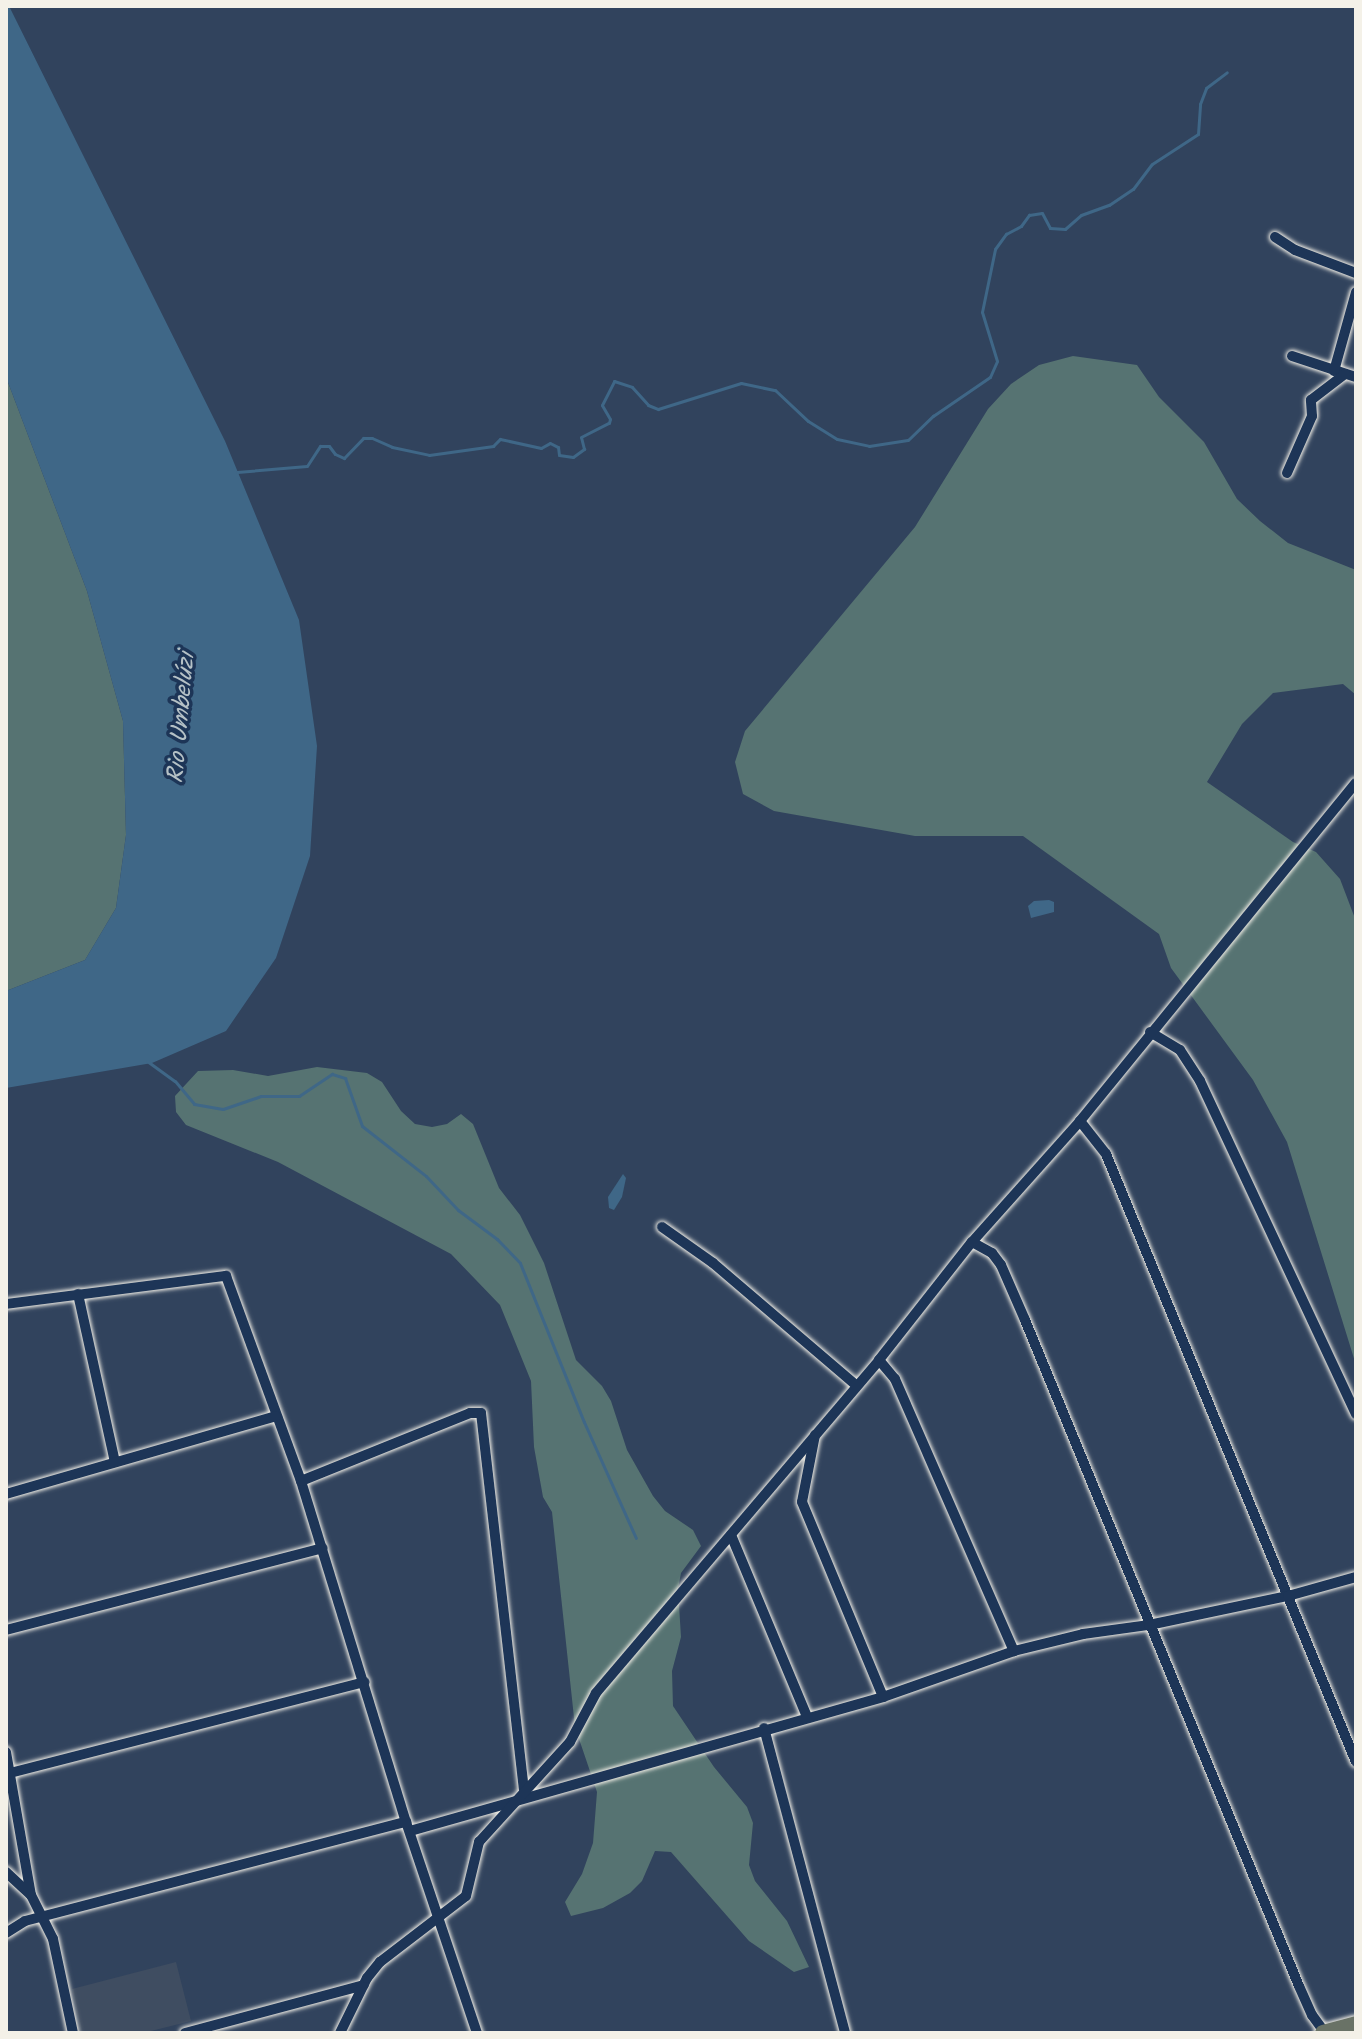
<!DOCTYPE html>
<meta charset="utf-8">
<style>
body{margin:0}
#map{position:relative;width:1362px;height:2039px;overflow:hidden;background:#31435d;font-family:Kalam,sans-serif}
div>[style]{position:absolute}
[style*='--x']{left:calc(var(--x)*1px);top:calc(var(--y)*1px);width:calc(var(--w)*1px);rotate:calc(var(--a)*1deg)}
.built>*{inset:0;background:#3f4d61}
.green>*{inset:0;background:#567372}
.water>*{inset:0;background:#3f6787}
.stream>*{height:3px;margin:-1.5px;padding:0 1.5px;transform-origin:1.5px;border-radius:1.5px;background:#3f6787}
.roads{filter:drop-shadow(0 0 2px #f4f1e8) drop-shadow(0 0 2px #f4f1e8)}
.minor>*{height:10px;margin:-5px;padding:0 5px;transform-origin:5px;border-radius:5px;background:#1d3557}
.primary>*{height:16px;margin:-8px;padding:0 8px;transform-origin:8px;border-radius:8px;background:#697266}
span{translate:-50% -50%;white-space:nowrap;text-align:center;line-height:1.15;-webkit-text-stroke:7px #1d3557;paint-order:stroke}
.water-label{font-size:24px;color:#b5c1c6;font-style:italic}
.frame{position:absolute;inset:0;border:8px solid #f4f1e8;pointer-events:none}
</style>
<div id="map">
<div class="built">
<div style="clip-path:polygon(176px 1962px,191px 2021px,143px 2033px,81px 2033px,72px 1989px)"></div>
</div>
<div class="green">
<div style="clip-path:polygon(1073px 356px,1137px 365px,1159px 397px,1204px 442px,1237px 499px,1260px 521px,1288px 543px,1356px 570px,1356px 695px,1343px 684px,1273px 693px,1242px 724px,1207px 782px,1293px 842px,1316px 852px,1340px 879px,1356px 921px,1356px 1365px,1287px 1142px,1253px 1080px,1171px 968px,1159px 934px,1023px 836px,915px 836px,774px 811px,743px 794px,735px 762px,745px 731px,915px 527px,988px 409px,1011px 384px,1039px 365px)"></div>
<div style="clip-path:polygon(6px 377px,87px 591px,123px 721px,126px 835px,116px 908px,85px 960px,6px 991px)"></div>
<div style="clip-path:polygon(317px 1067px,367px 1073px,382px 1082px,401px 1111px,415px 1124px,432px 1127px,447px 1124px,461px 1114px,473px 1124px,499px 1188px,520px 1215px,544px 1263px,576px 1360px,602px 1386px,611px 1401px,627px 1450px,653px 1496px,665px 1511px,693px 1530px,701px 1546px,681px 1573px,678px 1589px,681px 1637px,672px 1671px,673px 1706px,714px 1767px,747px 1807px,753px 1823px,749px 1865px,755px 1881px,787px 1921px,809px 1967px,794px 1972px,749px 1941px,671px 1852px,655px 1851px,642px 1881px,630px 1893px,603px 1908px,571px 1916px,565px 1902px,582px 1874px,593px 1843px,597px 1792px,575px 1727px,552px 1512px,543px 1497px,534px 1447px,531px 1381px,500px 1305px,451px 1254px,278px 1162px,186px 1125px,176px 1112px,175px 1096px,198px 1071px,233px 1070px,268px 1076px)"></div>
</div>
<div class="water">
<div style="clip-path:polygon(6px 6px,9px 6px,225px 441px,299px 620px,317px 746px,310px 856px,276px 958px,226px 1031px,152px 1063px,6px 1088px,6px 991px,85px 960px,116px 908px,126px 835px,123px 721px,87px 591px,6px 377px)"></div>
<div style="clip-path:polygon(1049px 900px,1054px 902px,1054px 912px,1031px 918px,1028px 906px,1034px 901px)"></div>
<div style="clip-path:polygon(623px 1174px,626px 1178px,622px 1197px,614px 1210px,609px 1208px,608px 1197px)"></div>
</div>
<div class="stream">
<div style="--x:237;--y:472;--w:70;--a:-4.9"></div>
<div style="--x:307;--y:466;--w:24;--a:-57"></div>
<div style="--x:320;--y:446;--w:9;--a:0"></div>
<div style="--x:329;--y:446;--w:10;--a:53"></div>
<div style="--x:335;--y:454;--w:10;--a:24"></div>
<div style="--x:344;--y:458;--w:28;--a:-46"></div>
<div style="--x:363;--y:438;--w:9;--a:0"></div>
<div style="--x:372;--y:438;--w:22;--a:24"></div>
<div style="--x:392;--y:447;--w:38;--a:12"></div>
<div style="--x:429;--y:455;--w:65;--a:-8"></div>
<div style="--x:493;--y:446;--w:10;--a:-45"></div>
<div style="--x:500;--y:439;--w:42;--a:12.4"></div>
<div style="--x:541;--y:448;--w:10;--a:-29"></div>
<div style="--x:550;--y:443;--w:9;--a:27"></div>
<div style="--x:558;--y:447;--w:8;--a:83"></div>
<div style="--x:559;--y:455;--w:14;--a:8"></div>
<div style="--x:573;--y:457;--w:14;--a:-36"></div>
<div style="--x:584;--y:449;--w:12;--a:-104"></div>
<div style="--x:581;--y:437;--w:31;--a:-27"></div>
<div style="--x:609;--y:423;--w:4;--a:-76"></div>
<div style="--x:610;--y:419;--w:16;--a:-120"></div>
<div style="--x:602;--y:405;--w:27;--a:-63"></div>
<div style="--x:614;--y:381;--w:19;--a:18"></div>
<div style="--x:632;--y:387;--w:24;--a:48"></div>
<div style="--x:648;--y:405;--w:11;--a:22"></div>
<div style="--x:658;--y:409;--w:87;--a:-17.4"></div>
<div style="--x:741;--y:383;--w:35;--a:12"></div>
<div style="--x:775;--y:390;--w:45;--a:43.2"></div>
<div style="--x:808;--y:421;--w:34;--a:32"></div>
<div style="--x:837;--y:439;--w:33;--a:12"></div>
<div style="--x:869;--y:446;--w:39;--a:-9"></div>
<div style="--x:908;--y:440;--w:35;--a:-44"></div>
<div style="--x:933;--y:416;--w:69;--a:-34.4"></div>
<div style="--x:990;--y:377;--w:17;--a:-66"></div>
<div style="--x:997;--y:361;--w:51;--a:-107"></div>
<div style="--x:982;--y:312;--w:64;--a:-78.3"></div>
<div style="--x:995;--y:249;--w:19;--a:-54"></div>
<div style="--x:1006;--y:234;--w:17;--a:-28"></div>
<div style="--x:1021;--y:226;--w:14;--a:-54"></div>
<div style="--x:1029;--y:215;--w:13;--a:-9"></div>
<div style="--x:1042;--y:213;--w:17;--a:62"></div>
<div style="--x:1050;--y:228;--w:15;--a:4"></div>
<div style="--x:1065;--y:229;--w:21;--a:-41"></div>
<div style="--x:1081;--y:215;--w:30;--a:-20"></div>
<div style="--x:1109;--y:205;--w:29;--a:-34"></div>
<div style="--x:1133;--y:189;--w:31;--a:-53"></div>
<div style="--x:1152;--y:164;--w:55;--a:-33.1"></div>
<div style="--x:1198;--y:134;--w:30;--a:-86"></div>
<div style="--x:1200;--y:104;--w:17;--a:-69"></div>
<div style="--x:1206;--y:88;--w:26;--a:-37"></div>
<div style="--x:147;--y:1061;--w:34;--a:36"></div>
<div style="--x:175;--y:1081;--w:30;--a:50"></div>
<div style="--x:194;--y:1104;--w:29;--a:10"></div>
<div style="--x:223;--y:1109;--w:40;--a:-18.9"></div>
<div style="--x:261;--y:1096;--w:38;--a:0"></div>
<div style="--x:299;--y:1096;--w:40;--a:-34"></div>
<div style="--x:332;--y:1074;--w:14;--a:17"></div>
<div style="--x:345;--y:1078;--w:51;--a:70.5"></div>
<div style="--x:362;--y:1126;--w:81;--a:38"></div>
<div style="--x:426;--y:1176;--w:47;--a:46.7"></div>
<div style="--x:458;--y:1210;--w:49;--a:36.6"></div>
<div style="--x:497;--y:1239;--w:33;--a:46"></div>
<div style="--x:520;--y:1263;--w:171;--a:68.1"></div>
<div style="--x:584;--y:1422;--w:127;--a:65.9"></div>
</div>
<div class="roads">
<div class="minor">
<div style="--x:1275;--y:237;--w:24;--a:33"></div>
<div style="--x:1295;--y:250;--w:65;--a:20.7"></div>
<div style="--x:1292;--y:356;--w:67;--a:18.2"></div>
<div style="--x:1334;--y:371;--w:82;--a:-74.4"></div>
<div style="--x:1287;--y:473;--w:62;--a:-66.3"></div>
<div style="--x:1312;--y:416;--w:16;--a:-94"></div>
<div style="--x:1311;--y:400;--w:43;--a:-37.4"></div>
<div style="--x:1150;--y:1032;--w:35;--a:31"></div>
<div style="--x:1180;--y:1050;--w:37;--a:57"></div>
<div style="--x:1200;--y:1081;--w:368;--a:64.9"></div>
<div style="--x:1080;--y:1121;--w:42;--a:51.8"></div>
<div style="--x:1106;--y:1154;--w:657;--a:67.65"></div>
<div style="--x:662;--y:1227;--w:62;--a:35.2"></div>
<div style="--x:713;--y:1263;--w:189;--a:40.5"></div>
<div style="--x:972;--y:1242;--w:23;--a:29"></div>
<div style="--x:992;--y:1253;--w:15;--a:53"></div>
<div style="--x:1001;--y:1265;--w:60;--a:66.4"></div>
<div style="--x:1025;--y:1320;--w:720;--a:67.64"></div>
<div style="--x:1299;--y:1986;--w:32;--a:66"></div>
<div style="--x:1312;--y:2015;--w:22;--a:54"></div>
<div style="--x:78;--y:1294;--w:172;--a:77.6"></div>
<div style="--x:6;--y:1304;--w:222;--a:-7.3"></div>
<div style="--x:226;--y:1276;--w:218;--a:69.9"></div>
<div style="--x:301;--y:1481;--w:357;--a:72.9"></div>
<div style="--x:406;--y:1822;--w:223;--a:71.4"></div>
<div style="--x:879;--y:1360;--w:25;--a:50"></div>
<div style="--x:895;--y:1379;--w:297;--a:66.4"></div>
<div style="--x:815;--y:1435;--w:68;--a:101"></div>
<div style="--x:802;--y:1502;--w:211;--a:67.4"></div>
<div style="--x:301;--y:1481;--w:182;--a:-21.9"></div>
<div style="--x:470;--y:1413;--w:11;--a:0"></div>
<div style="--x:481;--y:1413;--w:379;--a:83.5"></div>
<div style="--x:6;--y:1494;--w:281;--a:-16.1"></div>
<div style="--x:731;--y:1535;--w:197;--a:67.3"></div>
<div style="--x:6;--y:1630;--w:327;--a:-14.5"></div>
<div style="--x:764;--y:1728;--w:316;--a:75.1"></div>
<div style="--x:6;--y:1752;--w:145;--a:80.1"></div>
<div style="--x:31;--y:1895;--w:49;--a:63.4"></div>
<div style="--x:53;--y:1939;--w:96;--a:78"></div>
<div style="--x:10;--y:1773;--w:366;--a:-14.4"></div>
<div style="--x:410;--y:1831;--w:492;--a:-15.8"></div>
<div style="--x:883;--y:1697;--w:139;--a:-19.3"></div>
<div style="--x:1014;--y:1651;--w:71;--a:-13.8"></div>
<div style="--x:1083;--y:1634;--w:67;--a:-7.8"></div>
<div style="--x:1149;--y:1625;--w:142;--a:-11.8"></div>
<div style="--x:1288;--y:1596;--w:71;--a:-15.6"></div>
<div style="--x:6;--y:1872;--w:34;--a:43"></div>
<div style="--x:6;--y:1933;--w:22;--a:-32"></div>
<div style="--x:25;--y:1921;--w:394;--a:-14.6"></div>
<div style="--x:185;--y:2033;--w:185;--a:-15"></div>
<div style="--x:340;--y:2033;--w:61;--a:-63.9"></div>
<div style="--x:367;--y:1978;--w:21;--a:-51"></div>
<div style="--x:380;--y:1962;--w:108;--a:-37.5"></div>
<div style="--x:466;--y:1896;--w:56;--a:-76.5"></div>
<div style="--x:479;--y:1842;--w:135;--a:-47.7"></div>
<div style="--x:570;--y:1742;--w:55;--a:-62"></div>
<div style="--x:596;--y:1693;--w:437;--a:-49.6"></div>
<div style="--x:879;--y:1360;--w:150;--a:-51.8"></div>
<div style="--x:972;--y:1242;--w:162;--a:-48.2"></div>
<div style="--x:1080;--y:1121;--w:436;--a:-50.8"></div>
</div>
<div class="primary">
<div style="--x:1323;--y:2033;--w:34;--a:-15"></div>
</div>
</div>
<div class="water-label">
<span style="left:182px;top:718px;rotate:-85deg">Rio Umbelúzi</span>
</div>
<div class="frame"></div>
</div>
